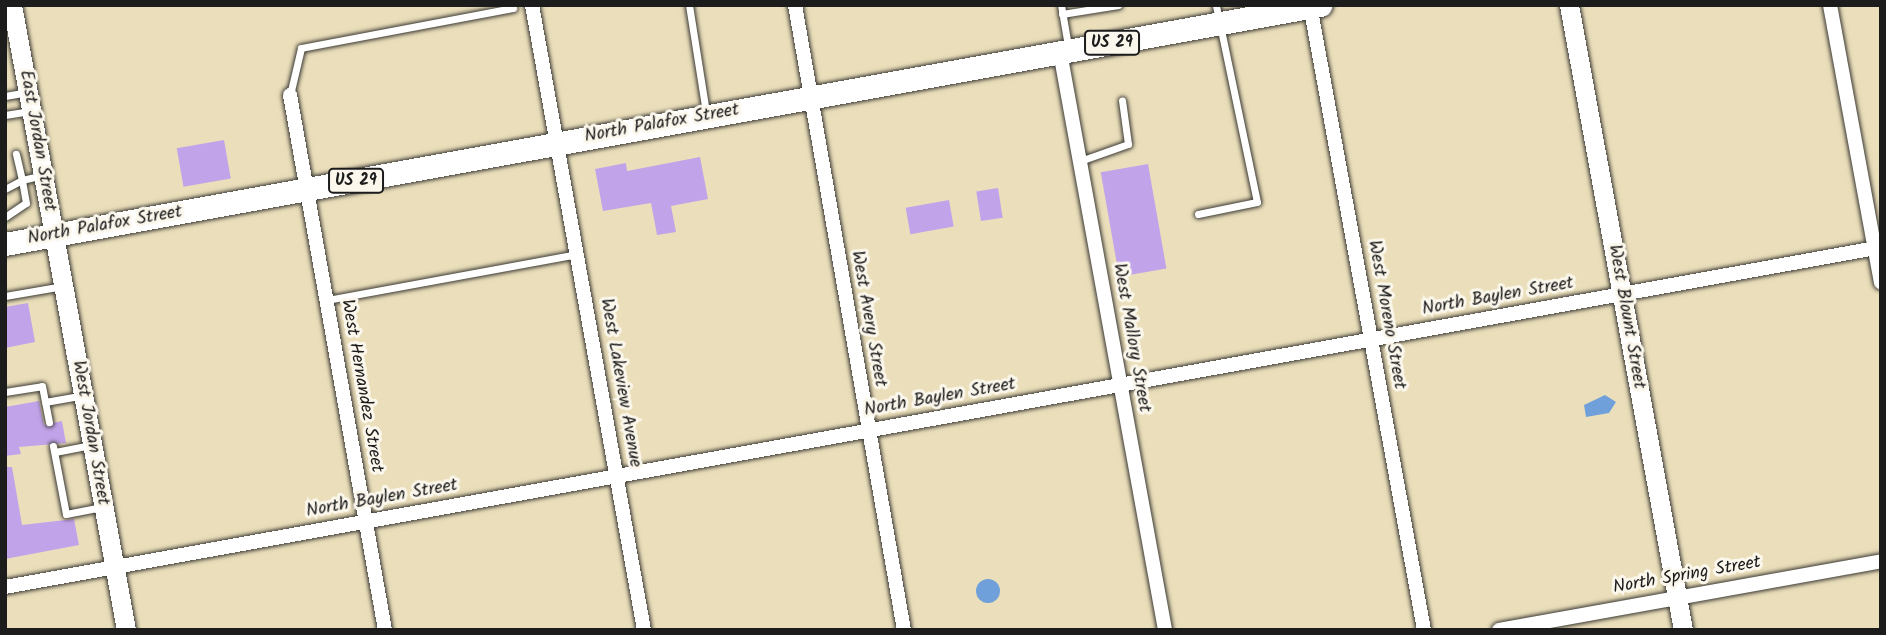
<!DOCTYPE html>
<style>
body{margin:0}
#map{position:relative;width:1886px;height:635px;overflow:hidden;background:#ebdfbb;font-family:Kalam,sans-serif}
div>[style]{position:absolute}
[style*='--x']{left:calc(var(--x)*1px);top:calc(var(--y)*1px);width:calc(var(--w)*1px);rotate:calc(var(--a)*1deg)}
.water>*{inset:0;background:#70a0da}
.round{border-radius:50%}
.building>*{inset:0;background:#c1a3ea;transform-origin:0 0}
.roads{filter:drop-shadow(0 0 2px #3b3934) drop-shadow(0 0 2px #3b3934)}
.service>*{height:7px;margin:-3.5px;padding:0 3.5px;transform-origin:3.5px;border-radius:3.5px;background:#fff}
.minor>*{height:14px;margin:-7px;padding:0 7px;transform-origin:7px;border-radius:7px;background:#fff}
.tertiary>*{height:19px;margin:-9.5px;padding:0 9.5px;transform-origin:9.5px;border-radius:9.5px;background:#fff}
.primary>*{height:23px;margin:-11.5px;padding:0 11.5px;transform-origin:11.5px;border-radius:11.5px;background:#fff}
span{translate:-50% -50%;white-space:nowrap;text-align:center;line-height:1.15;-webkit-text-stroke:6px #fbf7ec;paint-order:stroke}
.shield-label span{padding:2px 5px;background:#fbf7ec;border:2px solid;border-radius:5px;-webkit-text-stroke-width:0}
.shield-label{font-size:16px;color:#1c1c1c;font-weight:700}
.street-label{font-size:18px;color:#1c1c1c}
.frame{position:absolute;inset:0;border:7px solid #1c1c1c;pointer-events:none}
</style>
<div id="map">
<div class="water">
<div style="clip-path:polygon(1605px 395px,1616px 402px,1609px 413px,1586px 417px,1584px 405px)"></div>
<div class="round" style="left:976px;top:579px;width:24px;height:24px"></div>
</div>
<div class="building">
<div style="left:224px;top:140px;width:39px;height:48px;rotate:80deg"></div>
<div style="clip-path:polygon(700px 157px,708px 199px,671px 206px,676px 232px,657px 235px,651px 203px,603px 211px,595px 169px,626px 163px,627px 171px)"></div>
<div style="left:1148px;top:164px;width:106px;height:48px;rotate:80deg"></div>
<div style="left:998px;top:188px;width:30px;height:22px;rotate:81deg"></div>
<div style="left:949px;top:200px;width:27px;height:44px;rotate:80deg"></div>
<div style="clip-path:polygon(28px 303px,35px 342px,5px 348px,5px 307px)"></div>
<div style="clip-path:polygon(39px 401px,44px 425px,62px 421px,66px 443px,19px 447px,21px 454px,5px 456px,5px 407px)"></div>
<div style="clip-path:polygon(5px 467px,12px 467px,22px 525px,74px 519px,79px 545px,5px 559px)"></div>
</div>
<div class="roads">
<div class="service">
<div style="--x:689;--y:5;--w:108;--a:81"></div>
<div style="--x:1061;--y:5;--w:42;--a:80.3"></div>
<div style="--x:1062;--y:14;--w:57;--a:-9.1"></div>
<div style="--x:290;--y:95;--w:48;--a:-76.8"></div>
<div style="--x:301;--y:48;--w:216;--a:-10.7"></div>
<div style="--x:5;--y:96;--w:22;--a:-10"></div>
<div style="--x:5;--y:115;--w:24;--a:-9"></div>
<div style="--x:1080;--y:161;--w:51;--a:-19.5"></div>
<div style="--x:1128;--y:144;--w:44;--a:-97.8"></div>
<div style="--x:5;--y:189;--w:19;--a:-28"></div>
<div style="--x:22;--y:180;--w:27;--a:-103"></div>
<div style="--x:1198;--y:214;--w:60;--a:-11.5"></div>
<div style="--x:1257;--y:202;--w:201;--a:-101.8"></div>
<div style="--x:5;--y:217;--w:25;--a:-34"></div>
<div style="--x:26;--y:203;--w:23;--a:-100"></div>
<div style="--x:22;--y:180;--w:18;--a:-13"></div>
<div style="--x:5;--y:296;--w:59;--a:-9.8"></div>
<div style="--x:327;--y:300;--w:254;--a:-10.4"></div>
<div style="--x:5;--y:392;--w:37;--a:-9"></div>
<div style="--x:42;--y:386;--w:37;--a:79"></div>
<div style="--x:45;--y:402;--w:39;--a:-10"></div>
<div style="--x:53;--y:446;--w:69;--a:79.2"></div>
<div style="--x:66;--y:514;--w:38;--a:-11"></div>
<div style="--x:55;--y:452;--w:38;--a:-11"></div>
</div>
<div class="minor">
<div style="--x:532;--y:5;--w:635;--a:79.84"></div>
<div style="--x:795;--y:5;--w:634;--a:80.11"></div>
<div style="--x:1310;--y:5;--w:635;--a:79.66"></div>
<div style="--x:1830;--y:5;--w:282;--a:79.6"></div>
<div style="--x:1060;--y:52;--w:587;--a:79.7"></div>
<div style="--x:290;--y:95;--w:543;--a:79.93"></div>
<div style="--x:5;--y:587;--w:1907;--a:-10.27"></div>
<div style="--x:1499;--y:630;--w:388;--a:-10.2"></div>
</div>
<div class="tertiary">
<div style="--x:12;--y:5;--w:635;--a:79.66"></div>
<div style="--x:1569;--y:5;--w:635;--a:79.66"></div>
</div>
<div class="primary">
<div style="--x:5;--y:244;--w:1337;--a:-10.3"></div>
</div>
</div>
<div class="shield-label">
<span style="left:1112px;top:43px">US 29</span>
<span style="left:356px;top:181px">US 29</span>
</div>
<div class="street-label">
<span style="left:662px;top:124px;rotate:-10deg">North Palafox Street</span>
<span style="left:37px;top:141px;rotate:80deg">East Jordan Street</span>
<span style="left:105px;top:226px;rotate:-10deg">North Palafox Street</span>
<span style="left:1498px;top:297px;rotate:-10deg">North Baylen Street</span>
<span style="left:1386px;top:315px;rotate:80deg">West Moreno Street</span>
<span style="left:1626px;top:317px;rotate:80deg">West Blount Street</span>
<span style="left:868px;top:319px;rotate:80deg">West Avery Street</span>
<span style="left:1131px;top:338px;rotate:80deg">West Mallory Street</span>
<span style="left:620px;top:383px;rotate:80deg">West Lakeview Avenue</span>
<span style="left:361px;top:386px;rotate:80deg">West Hernandez Street</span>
<span style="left:940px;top:398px;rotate:-10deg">North Baylen Street</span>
<span style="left:90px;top:433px;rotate:80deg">West Jordan Street</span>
<span style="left:382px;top:499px;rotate:-10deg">North Baylen Street</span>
<span style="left:1687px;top:576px;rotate:-10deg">North Spring Street</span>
</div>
<div class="frame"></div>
</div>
